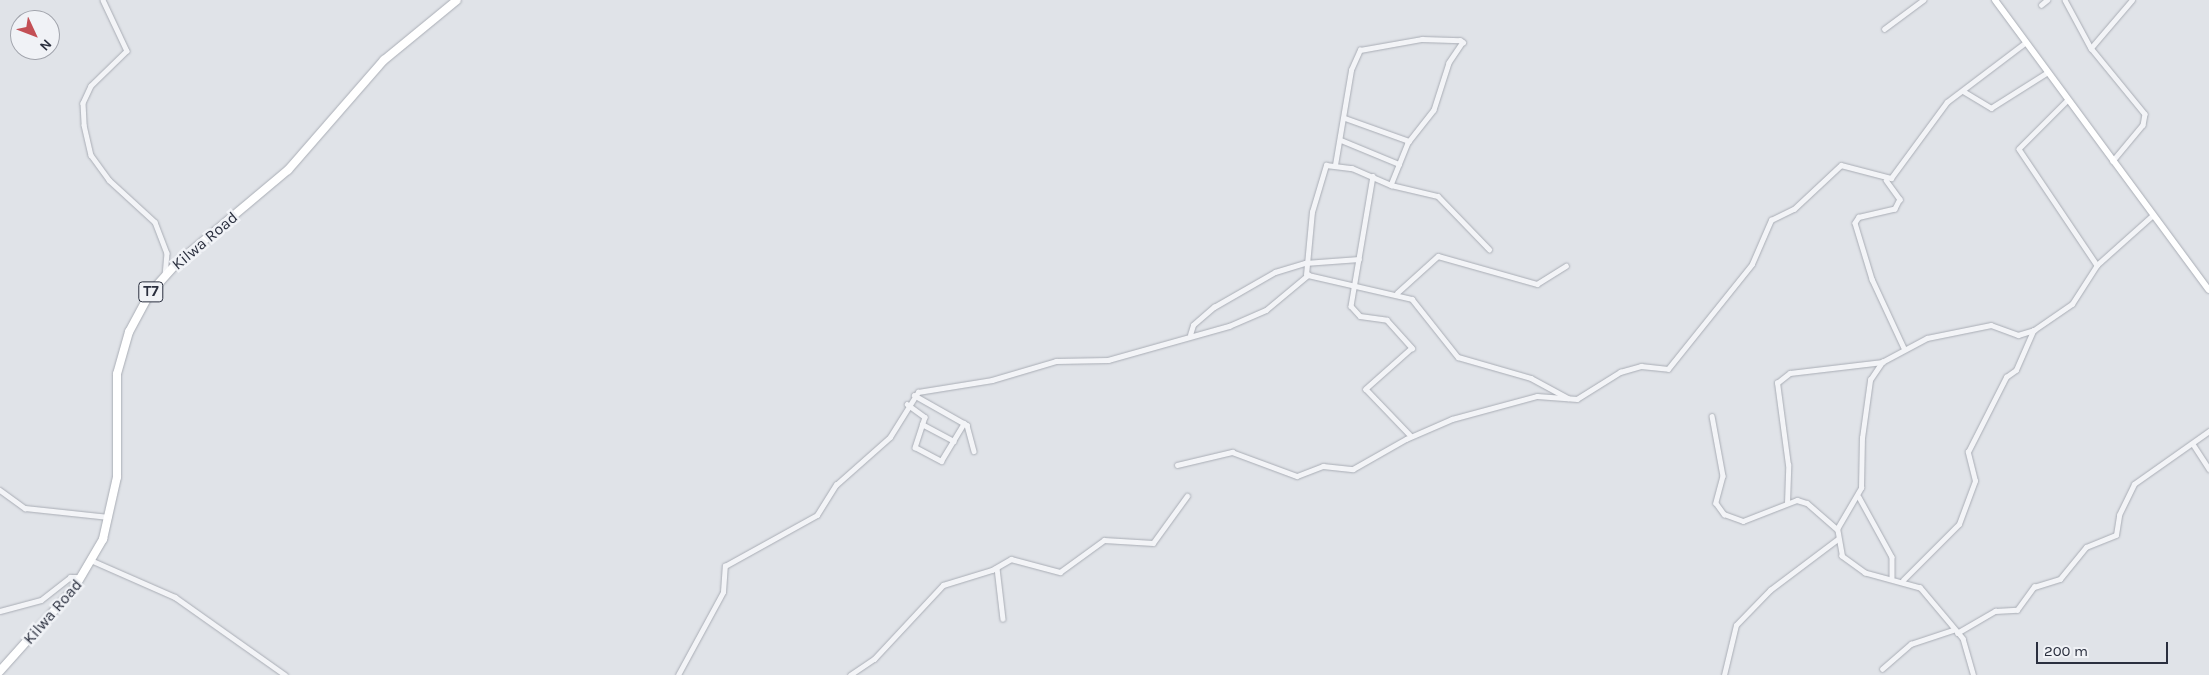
<!DOCTYPE html>
<style>
body{margin:0}
#map{position:relative;width:2209px;height:675px;overflow:hidden;background:#e0e3e8;font-family:Karla,sans-serif}
div>[style]{position:absolute}
[style*='--x']{left:calc(var(--x)*1px);top:calc(var(--y)*1px);width:calc(var(--w)*1px);rotate:calc(var(--a)*1deg)}
.roads{filter:drop-shadow(0 0 1px #a9adb5) drop-shadow(0 0 1px #a9adb5)}
.street>*{height:4.5px;margin:-2.25px;padding:0 2.25px;transform-origin:2.25px;border-radius:2.25px;background:#f3f4f7}
.secondary>*{height:6px;margin:-3px;padding:0 3px;transform-origin:3px;border-radius:3px;background:#fff}
.highway>*{height:8px;margin:-4px;padding:0 4px;transform-origin:4px;border-radius:4px;background:#fff}
span{translate:-50% -50%;white-space:nowrap;text-align:center;line-height:1.15;-webkit-text-stroke:5px #f0f2f6;paint-order:stroke}
.shield-label span{padding:1px 4px;background:#f0f2f6;border:1px solid;border-radius:4px;-webkit-text-stroke-width:0}
.shield-label{font-size:15px;color:#2a2f3e;font-weight:700}
.street-label{font-size:16px;color:#2a2f3e}
.north{position:absolute;left:10px;top:10px;width:50px;height:50px;box-sizing:border-box;background:#f0f2f6;border:1px solid #a1a4ac;border-radius:50%;rotate:133deg;font-size:14px;font-weight:700;line-height:20px;text-align:center;color:#2a2f3e}
.north::after{content:'';display:block;margin:auto;width:18px;height:22px;background:#c34f55;clip-path:polygon(50% 0,100% 100%,50% 72%,0 100%)}
.scale{position:absolute;left:2036px;top:642px;width:132px;height:22px;box-sizing:border-box;border:2px solid #2a2f3e;border-top:0;padding-left:6px;font-size:15px;line-height:18px;white-space:nowrap;color:#2a2f3e;-webkit-text-stroke:4px #f0f2f6;paint-order:stroke}
</style>
<div id="map">
<div class="roads">
<div class="street">
<div style="--x:103;--y:0;--w:56;--a:64.8"></div>
<div style="--x:127;--y:51;--w:50;--a:135.8"></div>
<div style="--x:91;--y:86;--w:19;--a:115"></div>
<div style="--x:83;--y:103;--w:22;--a:87"></div>
<div style="--x:84;--y:125;--w:31;--a:77"></div>
<div style="--x:91;--y:155;--w:31;--a:54"></div>
<div style="--x:109;--y:180;--w:62;--a:42.4"></div>
<div style="--x:155;--y:222;--w:33;--a:69"></div>
<div style="--x:167;--y:253;--w:22;--a:95"></div>
<div style="--x:2065;--y:0;--w:55;--a:61.6"></div>
<div style="--x:2091;--y:48;--w:85;--a:50.7"></div>
<div style="--x:2145;--y:114;--w:11;--a:100"></div>
<div style="--x:2143;--y:125;--w:47;--a:129.8"></div>
<div style="--x:2041;--y:5;--w:8;--a:-40"></div>
<div style="--x:1884;--y:29;--w:49;--a:-36.6"></div>
<div style="--x:2091;--y:48;--w:63;--a:-49.5"></div>
<div style="--x:1963;--y:91;--w:33;--a:31"></div>
<div style="--x:1991;--y:108;--w:67;--a:-32.3"></div>
<div style="--x:2068;--y:100;--w:69;--a:135"></div>
<div style="--x:2019;--y:149;--w:140;--a:56.1"></div>
<div style="--x:1345;--y:118;--w:68;--a:19.8"></div>
<div style="--x:1341;--y:140;--w:63;--a:22.5"></div>
<div style="--x:1335;--y:165;--w:96;--a:-80.4"></div>
<div style="--x:1351;--y:70;--w:22;--a:-66"></div>
<div style="--x:1360;--y:50;--w:63;--a:-10.1"></div>
<div style="--x:1422;--y:39;--w:38;--a:2"></div>
<div style="--x:1460;--y:40;--w:4;--a:34"></div>
<div style="--x:1463;--y:42;--w:25;--a:124"></div>
<div style="--x:1449;--y:63;--w:49;--a:107.7"></div>
<div style="--x:1434;--y:110;--w:42;--a:128.2"></div>
<div style="--x:1408;--y:143;--w:45;--a:112"></div>
<div style="--x:1373;--y:176;--w:132;--a:99.6"></div>
<div style="--x:1351;--y:306;--w:13;--a:48"></div>
<div style="--x:1360;--y:316;--w:27;--a:8"></div>
<div style="--x:1387;--y:320;--w:38;--a:48"></div>
<div style="--x:1412;--y:348;--w:62;--a:138.3"></div>
<div style="--x:1366;--y:389;--w:65;--a:46.2"></div>
<div style="--x:1886;--y:180;--w:24;--a:54"></div>
<div style="--x:1900;--y:199;--w:11;--a:117"></div>
<div style="--x:1895;--y:209;--w:37;--a:167"></div>
<div style="--x:1859;--y:217;--w:7;--a:124"></div>
<div style="--x:1855;--y:223;--w:59;--a:73.1"></div>
<div style="--x:1872;--y:279;--w:76;--a:65.1"></div>
<div style="--x:1306;--y:275;--w:63;--a:-84.6"></div>
<div style="--x:1312;--y:212;--w:49;--a:-73.4"></div>
<div style="--x:1326;--y:165;--w:26;--a:7"></div>
<div style="--x:1352;--y:168;--w:43;--a:23.6"></div>
<div style="--x:1391;--y:185;--w:48;--a:13.2"></div>
<div style="--x:1438;--y:196;--w:74;--a:46.1"></div>
<div style="--x:1397;--y:293;--w:55;--a:-42.1"></div>
<div style="--x:1438;--y:256;--w:103;--a:15.8"></div>
<div style="--x:1537;--y:284;--w:34;--a:-32"></div>
<div style="--x:1190;--y:335;--w:10;--a:-73"></div>
<div style="--x:1193;--y:325;--w:28;--a:-41"></div>
<div style="--x:1214;--y:307;--w:70;--a:-29.8"></div>
<div style="--x:1275;--y:272;--w:31;--a:-17"></div>
<div style="--x:1305;--y:263;--w:54;--a:-4.2"></div>
<div style="--x:914;--y:395;--w:61;--a:29.5"></div>
<div style="--x:967;--y:425;--w:27;--a:75"></div>
<div style="--x:907;--y:404;--w:22;--a:36"></div>
<div style="--x:925;--y:417;--w:32;--a:108"></div>
<div style="--x:915;--y:447;--w:30;--a:28"></div>
<div style="--x:941;--y:461;--w:44;--a:-58.8"></div>
<div style="--x:1712;--y:416;--w:61;--a:79.6"></div>
<div style="--x:1723;--y:476;--w:28;--a:105"></div>
<div style="--x:1716;--y:503;--w:14;--a:54"></div>
<div style="--x:1724;--y:514;--w:20;--a:20"></div>
<div style="--x:1743;--y:521;--w:58;--a:-21.3"></div>
<div style="--x:1797;--y:500;--w:10;--a:17"></div>
<div style="--x:1807;--y:503;--w:40;--a:41"></div>
<div style="--x:922;--y:424;--w:36;--a:28"></div>
<div style="--x:2193;--y:444;--w:30;--a:57"></div>
<div style="--x:1177;--y:465;--w:57;--a:-13.3"></div>
<div style="--x:1232;--y:452;--w:69;--a:20.3"></div>
<div style="--x:1297;--y:476;--w:28;--a:-21"></div>
<div style="--x:1323;--y:466;--w:30;--a:6"></div>
<div style="--x:1353;--y:469;--w:61;--a:-29.5"></div>
<div style="--x:1406;--y:439;--w:50;--a:-23.5"></div>
<div style="--x:1452;--y:419;--w:88;--a:-15.1"></div>
<div style="--x:1537;--y:396;--w:40;--a:4.3"></div>
<div style="--x:1577;--y:399;--w:51;--a:-32.1"></div>
<div style="--x:1620;--y:372;--w:22;--a:-16"></div>
<div style="--x:1641;--y:366;--w:27;--a:6"></div>
<div style="--x:1668;--y:369;--w:134;--a:-51.3"></div>
<div style="--x:1752;--y:264;--w:48;--a:-66.6"></div>
<div style="--x:1771;--y:220;--w:25;--a:-26"></div>
<div style="--x:1794;--y:209;--w:64;--a:-43.1"></div>
<div style="--x:1841;--y:165;--w:52;--a:14.6"></div>
<div style="--x:1891;--y:178;--w:94;--a:-53.6"></div>
<div style="--x:1947;--y:102;--w:99;--a:-37.2"></div>
<div style="--x:0;--y:490;--w:31;--a:36"></div>
<div style="--x:25;--y:508;--w:84;--a:6.1"></div>
<div style="--x:1859;--y:497;--w:68;--a:61.2"></div>
<div style="--x:1892;--y:557;--w:20;--a:90"></div>
<div style="--x:1787;--y:503;--w:38;--a:-88"></div>
<div style="--x:1788;--y:465;--w:83;--a:-97.6"></div>
<div style="--x:1777;--y:383;--w:16;--a:-38"></div>
<div style="--x:1790;--y:373;--w:93;--a:-6.8"></div>
<div style="--x:93;--y:561;--w:90;--a:23.7"></div>
<div style="--x:175;--y:597;--w:135;--a:35.3"></div>
<div style="--x:997;--y:568;--w:51;--a:83.3"></div>
<div style="--x:1903;--y:580;--w:79;--a:-45"></div>
<div style="--x:1959;--y:524;--w:46;--a:-69.6"></div>
<div style="--x:1975;--y:481;--w:30;--a:-104"></div>
<div style="--x:1968;--y:452;--w:84;--a:-63.1"></div>
<div style="--x:2006;--y:377;--w:12;--a:-35"></div>
<div style="--x:2016;--y:370;--w:43;--a:-66.4"></div>
<div style="--x:0;--y:611;--w:42;--a:-15"></div>
<div style="--x:41;--y:600;--w:37;--a:-38"></div>
<div style="--x:70;--y:577;--w:12;--a:0"></div>
<div style="--x:1957;--y:633;--w:44;--a:-30.1"></div>
<div style="--x:1995;--y:611;--w:22;--a:-3"></div>
<div style="--x:2017;--y:610;--w:29;--a:-54"></div>
<div style="--x:2034;--y:587;--w:27;--a:-17"></div>
<div style="--x:2060;--y:579;--w:41;--a:-50.9"></div>
<div style="--x:2086;--y:547;--w:32;--a:-22"></div>
<div style="--x:2116;--y:535;--w:20;--a:-81"></div>
<div style="--x:2119;--y:515;--w:34;--a:-64"></div>
<div style="--x:2134;--y:484;--w:92;--a:-35.2"></div>
<div style="--x:1882;--y:669;--w:38;--a:-41"></div>
<div style="--x:1911;--y:644;--w:44;--a:-18.4"></div>
<div style="--x:678;--y:675;--w:94;--a:-61.5"></div>
<div style="--x:723;--y:592;--w:26;--a:-86"></div>
<div style="--x:725;--y:566;--w:105;--a:-29"></div>
<div style="--x:817;--y:515;--w:36;--a:-58"></div>
<div style="--x:836;--y:485;--w:72;--a:-41.6"></div>
<div style="--x:890;--y:437;--w:53;--a:-58.1"></div>
<div style="--x:918;--y:392;--w:75;--a:-9.2"></div>
<div style="--x:992;--y:380;--w:67;--a:-16.5"></div>
<div style="--x:1056;--y:361;--w:52;--a:-1.1"></div>
<div style="--x:1108;--y:360;--w:126;--a:-15.7"></div>
<div style="--x:1229;--y:326;--w:40;--a:-23.4"></div>
<div style="--x:1266;--y:310;--w:55;--a:-39.8"></div>
<div style="--x:1308;--y:275;--w:107;--a:13"></div>
<div style="--x:1412;--y:299;--w:74;--a:51.6"></div>
<div style="--x:1458;--y:357;--w:76;--a:16"></div>
<div style="--x:1531;--y:378;--w:42;--a:28.4"></div>
<div style="--x:850;--y:675;--w:29;--a:-34"></div>
<div style="--x:874;--y:659;--w:101;--a:-47"></div>
<div style="--x:943;--y:585;--w:51;--a:-17"></div>
<div style="--x:992;--y:570;--w:22;--a:-30"></div>
<div style="--x:1011;--y:559;--w:51;--a:14.9"></div>
<div style="--x:1060;--y:572;--w:54;--a:-36"></div>
<div style="--x:1104;--y:540;--w:49;--a:3.5"></div>
<div style="--x:1153;--y:543;--w:58;--a:-54.1"></div>
<div style="--x:1724;--y:675;--w:51;--a:-76.5"></div>
<div style="--x:1736;--y:625;--w:49;--a:-45.8"></div>
<div style="--x:1770;--y:590;--w:85;--a:-36.9"></div>
<div style="--x:1973;--y:675;--w:37;--a:-106"></div>
<div style="--x:1963;--y:639;--w:67;--a:-130.1"></div>
<div style="--x:1920;--y:588;--w:57;--a:-164.7"></div>
<div style="--x:1865;--y:573;--w:29;--a:-144"></div>
<div style="--x:1842;--y:556;--w:27;--a:-100"></div>
<div style="--x:1837;--y:529;--w:48;--a:-59.7"></div>
<div style="--x:1861;--y:488;--w:50;--a:-88.9"></div>
<div style="--x:1862;--y:438;--w:59;--a:-82.1"></div>
<div style="--x:1870;--y:380;--w:22;--a:-56"></div>
<div style="--x:1882;--y:362;--w:51;--a:-28.1"></div>
<div style="--x:1927;--y:338;--w:65;--a:-11.5"></div>
<div style="--x:1991;--y:325;--w:29;--a:20"></div>
<div style="--x:2018;--y:335;--w:17;--a:-17"></div>
<div style="--x:2034;--y:330;--w:46;--a:-34.4"></div>
<div style="--x:2072;--y:304;--w:46;--a:-57.3"></div>
<div style="--x:2097;--y:265;--w:75;--a:-41.8"></div>
</div>
<div class="secondary">
<div style="--x:1995;--y:0;--w:360;--a:53.6"></div>
</div>
<div class="highway">
<div style="--x:0;--y:671;--w:113;--a:-48.2"></div>
<div style="--x:75;--y:587;--w:56;--a:-59.7"></div>
<div style="--x:103;--y:539;--w:64;--a:-77.3"></div>
<div style="--x:117;--y:477;--w:103;--a:-90"></div>
<div style="--x:117;--y:374;--w:44;--a:-74.1"></div>
<div style="--x:129;--y:332;--w:44;--a:-61.7"></div>
<div style="--x:150;--y:293;--w:40;--a:-48"></div>
<div style="--x:177;--y:263;--w:145;--a:-40"></div>
<div style="--x:288;--y:170;--w:146;--a:-48.9"></div>
<div style="--x:384;--y:60;--w:94;--a:-39.4"></div>
</div>
</div>
<div class="shield-label">
<span style="left:151px;top:292px">T7</span>
</div>
<div class="street-label">
<span style="left:205px;top:241px;rotate:-40deg">Kilwa Road</span>
<span style="left:53px;top:612px;rotate:-49deg">Kilwa Road</span>
</div>
<div class="north">N</div>
<div class="scale">200 m</div>
</div>
